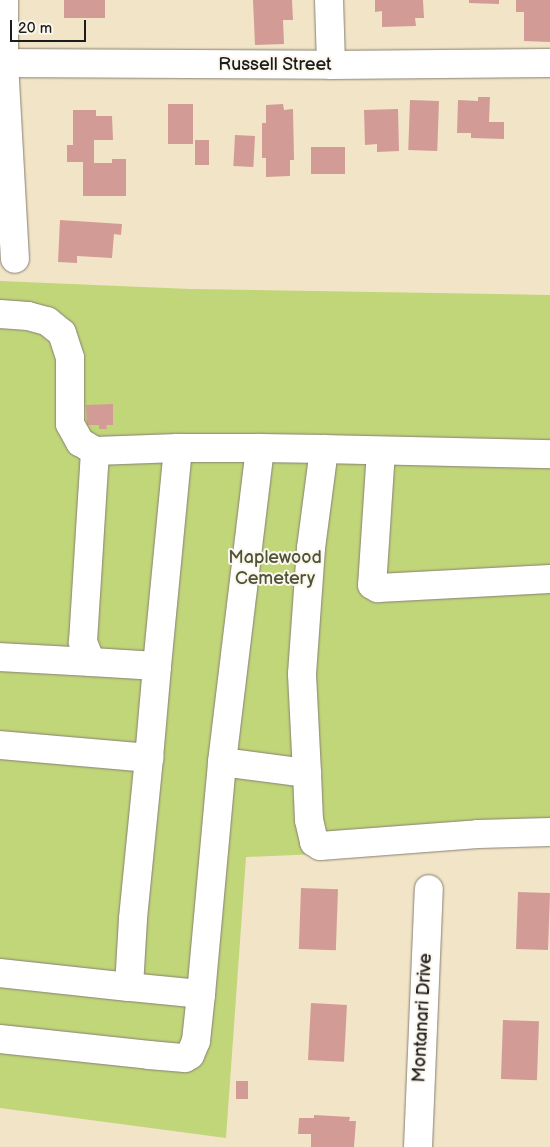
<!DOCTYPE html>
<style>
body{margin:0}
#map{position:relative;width:550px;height:1147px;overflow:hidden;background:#f2e4c7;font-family:"Balsamiq Sans",sans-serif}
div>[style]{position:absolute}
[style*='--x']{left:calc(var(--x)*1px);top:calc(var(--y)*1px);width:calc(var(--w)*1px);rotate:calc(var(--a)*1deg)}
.green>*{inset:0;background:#c1d579}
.building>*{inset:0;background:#d39b96;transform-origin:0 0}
.roads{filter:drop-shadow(0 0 1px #878072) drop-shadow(0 0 1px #878072)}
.minor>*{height:28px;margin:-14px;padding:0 14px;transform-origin:14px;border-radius:14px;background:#fff}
span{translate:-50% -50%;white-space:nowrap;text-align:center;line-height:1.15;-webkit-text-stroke:4px #fbf7ec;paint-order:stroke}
.street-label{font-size:18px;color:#1c1c1c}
.park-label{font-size:18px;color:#4e5438}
.scale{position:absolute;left:10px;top:20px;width:76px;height:22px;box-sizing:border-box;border:2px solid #1c1c1c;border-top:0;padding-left:6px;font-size:15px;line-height:18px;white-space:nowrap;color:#1c1c1c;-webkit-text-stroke:4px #fbf7ec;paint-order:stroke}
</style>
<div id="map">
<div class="green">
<div style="clip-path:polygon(0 281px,190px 289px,550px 295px,550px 844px,246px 857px,226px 1138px,0 1108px)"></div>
</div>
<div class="building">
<div style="left:64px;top:0;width:41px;height:18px"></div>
<div style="clip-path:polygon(253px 0,292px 0,293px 20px,283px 20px,284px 44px,255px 45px)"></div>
<div style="clip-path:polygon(375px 0,423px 0,424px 18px,415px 18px,416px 26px,382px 27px,382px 11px,375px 12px)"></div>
<div style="clip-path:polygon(469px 0,499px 0,499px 4px,469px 3px)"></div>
<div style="clip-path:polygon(516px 0,550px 0,550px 42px,524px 41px,524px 12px,516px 12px)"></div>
<div style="clip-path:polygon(478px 97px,490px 97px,489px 122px,504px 122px,504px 139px,471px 138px,471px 133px,457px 133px,458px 100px,478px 101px)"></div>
<div style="left:410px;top:100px;width:29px;height:50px;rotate:2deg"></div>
<div style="left:168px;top:104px;width:25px;height:40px"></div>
<div style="clip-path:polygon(283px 104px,284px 110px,293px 109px,294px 160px,290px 160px,290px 176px,266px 177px,266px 158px,262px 158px,262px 123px,266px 123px,266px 105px)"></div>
<div style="clip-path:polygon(398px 109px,399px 151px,377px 152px,377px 144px,365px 145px,364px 110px)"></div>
<div style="clip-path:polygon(73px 110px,96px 110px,96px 116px,112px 116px,113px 140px,94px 140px,94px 163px,112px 163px,112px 159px,126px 159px,126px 196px,83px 196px,83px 162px,67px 162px,67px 145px,73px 145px)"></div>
<div style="left:235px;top:135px;width:20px;height:31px;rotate:3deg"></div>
<div style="left:195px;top:140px;width:14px;height:25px"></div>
<div style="left:311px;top:147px;width:34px;height:27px"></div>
<div style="clip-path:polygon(60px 220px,122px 224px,121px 235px,114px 234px,112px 258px,77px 256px,77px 263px,58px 262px)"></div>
<div style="clip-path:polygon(113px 404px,113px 425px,106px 425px,107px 429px,99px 429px,99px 425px,87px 425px,86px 405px)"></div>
<div style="left:301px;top:888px;width:37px;height:61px;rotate:2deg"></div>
<div style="left:518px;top:892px;width:32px;height:57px;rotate:2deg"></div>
<div style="left:311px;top:1003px;width:36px;height:57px;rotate:3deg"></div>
<div style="left:503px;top:1020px;width:36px;height:59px;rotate:2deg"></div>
<div style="left:236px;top:1081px;width:12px;height:18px"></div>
<div style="clip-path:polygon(314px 1115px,350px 1117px,349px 1121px,356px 1121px,354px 1147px,311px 1147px,311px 1134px,298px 1134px,299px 1118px,314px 1118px)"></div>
</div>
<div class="roads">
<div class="minor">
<div style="--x:4;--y:0;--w:63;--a:90"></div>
<div style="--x:4;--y:63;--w:196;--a:86.8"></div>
<div style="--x:329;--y:0;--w:65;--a:88.2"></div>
<div style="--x:0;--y:63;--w:331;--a:0.3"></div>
<div style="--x:331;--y:65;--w:219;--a:-0.5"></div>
<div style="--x:0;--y:314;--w:28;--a:4"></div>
<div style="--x:28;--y:316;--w:20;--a:15"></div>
<div style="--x:47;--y:321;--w:19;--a:39"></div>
<div style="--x:62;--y:333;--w:26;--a:72"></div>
<div style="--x:70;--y:358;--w:66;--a:90"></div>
<div style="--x:70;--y:424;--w:21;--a:61"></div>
<div style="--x:80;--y:442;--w:17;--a:31"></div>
<div style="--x:95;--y:451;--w:83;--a:-2.1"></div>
<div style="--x:178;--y:448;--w:219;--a:95.5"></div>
<div style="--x:157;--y:666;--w:66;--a:-176.5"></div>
<div style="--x:91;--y:662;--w:22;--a:-112"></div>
<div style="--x:83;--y:642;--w:191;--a:-86.4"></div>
<div style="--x:178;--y:448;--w:82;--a:0"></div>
<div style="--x:260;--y:448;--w:316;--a:96.9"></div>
<div style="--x:222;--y:762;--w:86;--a:7.4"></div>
<div style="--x:307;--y:773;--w:99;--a:-92.9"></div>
<div style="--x:302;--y:674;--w:126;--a:-85.9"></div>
<div style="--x:311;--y:548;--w:100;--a:-82.5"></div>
<div style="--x:324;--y:449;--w:64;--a:-179.1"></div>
<div style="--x:324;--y:449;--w:226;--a:1.3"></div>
<div style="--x:381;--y:451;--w:134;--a:93.8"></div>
<div style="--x:372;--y:585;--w:7;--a:27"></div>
<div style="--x:378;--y:588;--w:172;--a:-3"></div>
<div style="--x:0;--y:657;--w:91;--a:3.1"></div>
<div style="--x:0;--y:745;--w:150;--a:5"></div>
<div style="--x:149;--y:758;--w:162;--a:95.7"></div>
<div style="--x:133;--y:919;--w:68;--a:93.4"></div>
<div style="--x:129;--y:987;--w:130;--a:-173.8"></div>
<div style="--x:149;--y:758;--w:92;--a:-85"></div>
<div style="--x:307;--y:773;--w:47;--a:87.6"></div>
<div style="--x:309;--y:820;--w:23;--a:77"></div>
<div style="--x:314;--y:842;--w:7;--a:34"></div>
<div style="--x:320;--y:846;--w:158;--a:-4.3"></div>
<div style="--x:478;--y:834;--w:72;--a:-1.6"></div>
<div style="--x:201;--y:994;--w:233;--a:-84.8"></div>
<div style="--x:0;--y:1039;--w:150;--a:6.1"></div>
<div style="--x:149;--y:1055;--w:36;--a:5"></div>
<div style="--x:185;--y:1058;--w:6;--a:-31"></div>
<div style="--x:190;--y:1055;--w:15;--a:-67"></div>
<div style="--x:196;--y:1041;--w:47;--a:-83.9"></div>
<div style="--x:201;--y:994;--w:72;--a:-174.4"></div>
<div style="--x:418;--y:1147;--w:258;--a:-87.6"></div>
</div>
</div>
<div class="street-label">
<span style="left:275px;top:65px">Russell Street</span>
<span style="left:423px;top:1018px;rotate:-87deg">Montanari Drive</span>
</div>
<div class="park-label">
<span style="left:275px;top:569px">Maplewood<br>Cemetery</span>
</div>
<div class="scale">20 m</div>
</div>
